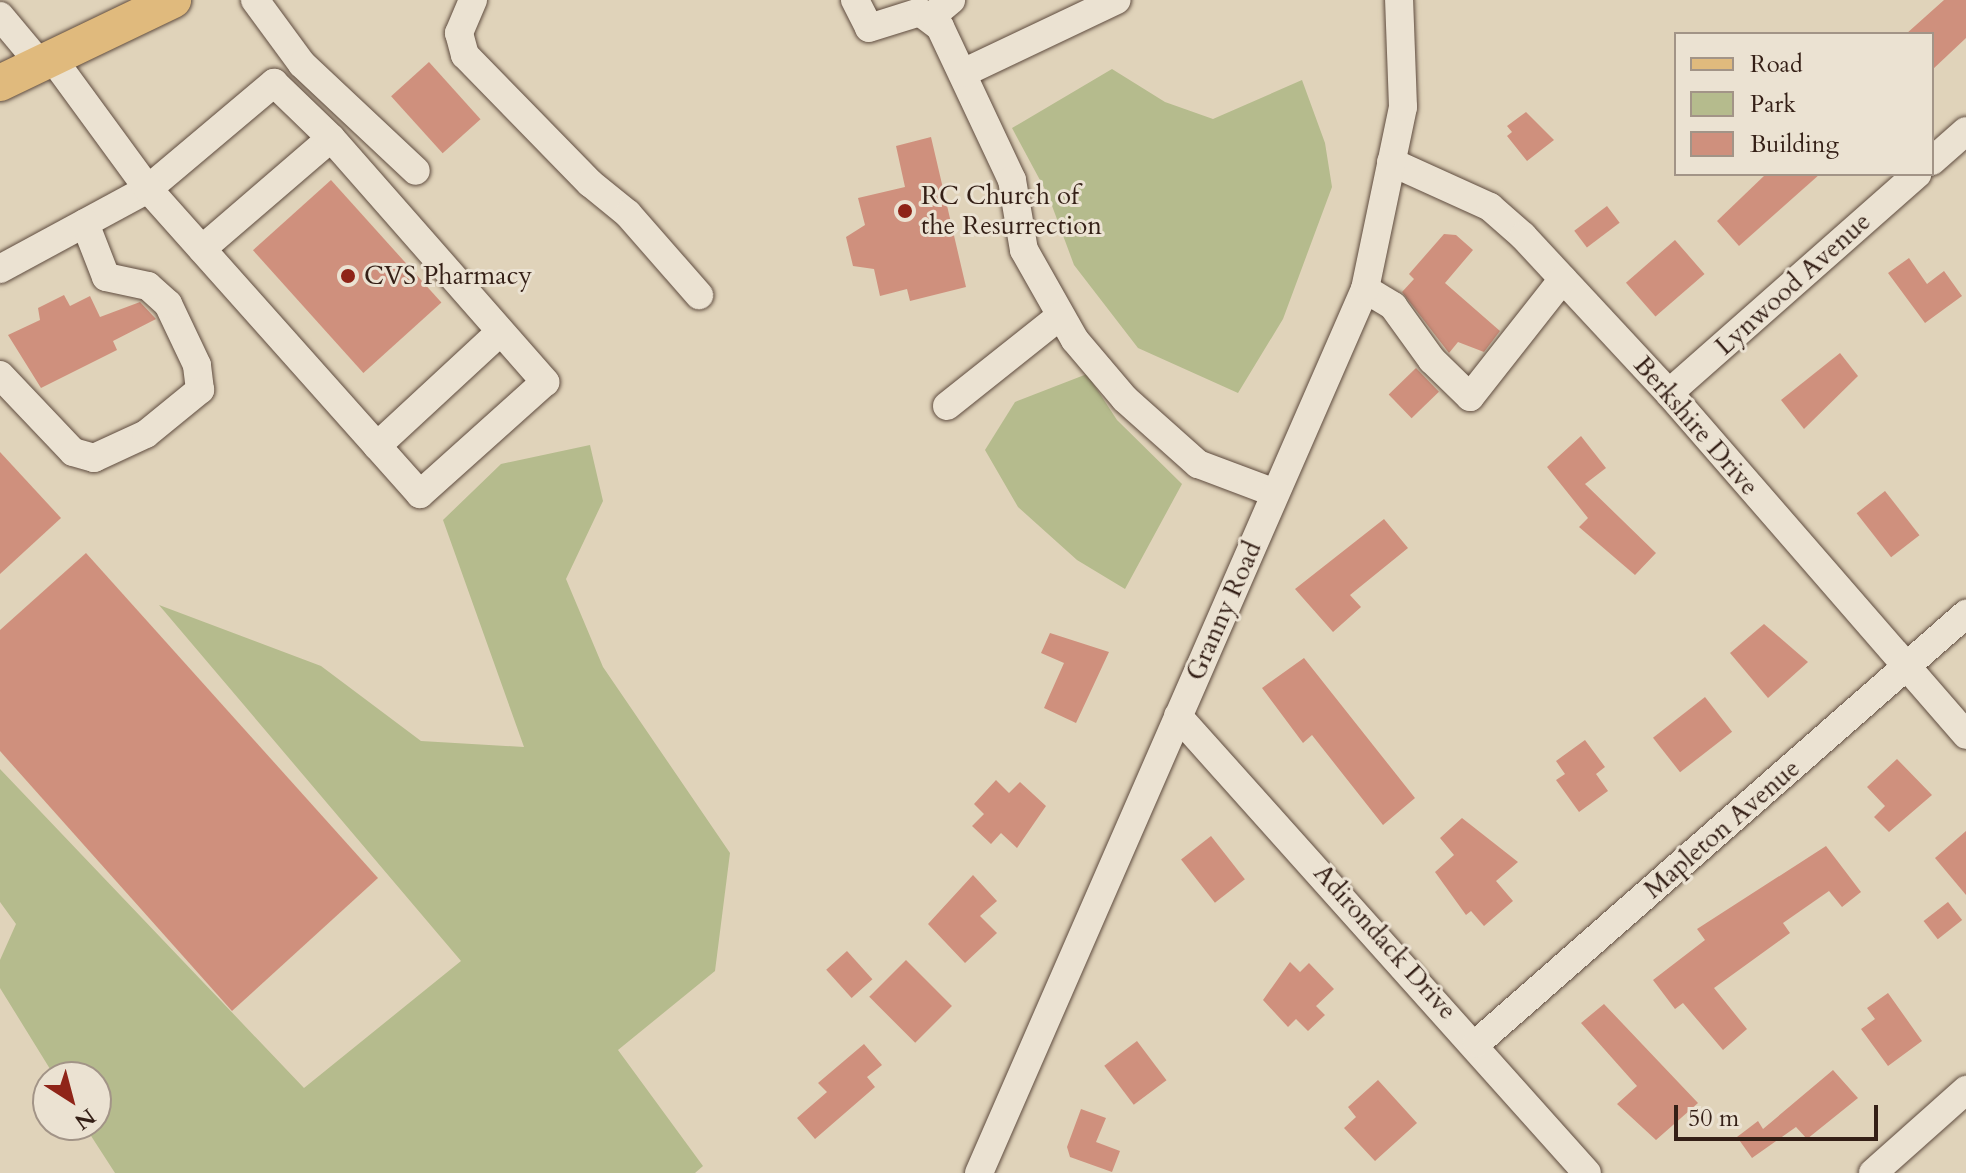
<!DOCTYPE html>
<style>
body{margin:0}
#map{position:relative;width:1966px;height:1173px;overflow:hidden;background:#e0d3ba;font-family:Cardo,serif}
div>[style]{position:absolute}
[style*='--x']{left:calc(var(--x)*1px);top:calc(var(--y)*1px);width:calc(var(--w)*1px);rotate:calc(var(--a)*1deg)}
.green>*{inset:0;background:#b5bb8d}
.building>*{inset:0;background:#cf907d;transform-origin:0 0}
.roads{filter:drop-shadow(0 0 2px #5f4c3f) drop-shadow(0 0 2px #5f4c3f)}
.minor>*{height:28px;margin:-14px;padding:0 14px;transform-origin:14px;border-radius:14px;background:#ebe2d2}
.major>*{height:36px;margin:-18px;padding:0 18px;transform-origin:18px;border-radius:18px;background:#e0ba7d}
.dots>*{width:22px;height:22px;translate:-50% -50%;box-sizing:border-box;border:4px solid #ebe2d2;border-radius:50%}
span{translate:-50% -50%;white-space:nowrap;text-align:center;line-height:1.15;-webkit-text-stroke:6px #ebe2d2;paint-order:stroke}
.poi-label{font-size:26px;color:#341f16}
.left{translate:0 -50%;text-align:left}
.street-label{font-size:26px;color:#341f16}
.legend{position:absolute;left:1674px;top:32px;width:260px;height:144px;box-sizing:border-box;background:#ebe2d2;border:2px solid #a29487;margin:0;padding:10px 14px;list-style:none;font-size:24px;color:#341f16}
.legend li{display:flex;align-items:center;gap:16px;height:40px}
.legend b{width:40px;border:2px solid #a29487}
.north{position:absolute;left:32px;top:1061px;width:80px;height:80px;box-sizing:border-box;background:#ebe2d2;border:2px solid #a29487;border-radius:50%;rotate:144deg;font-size:22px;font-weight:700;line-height:32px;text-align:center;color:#341f16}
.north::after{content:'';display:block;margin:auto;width:28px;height:36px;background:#8f2418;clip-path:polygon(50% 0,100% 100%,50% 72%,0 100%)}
.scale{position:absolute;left:1674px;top:1105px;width:204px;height:36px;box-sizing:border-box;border:4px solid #341f16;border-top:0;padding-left:10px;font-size:24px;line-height:28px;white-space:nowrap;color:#341f16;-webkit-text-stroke:6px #ebe2d2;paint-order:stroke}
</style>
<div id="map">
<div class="green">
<div style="clip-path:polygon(1112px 69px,1165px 102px,1213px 119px,1302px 80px,1325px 143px,1332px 187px,1283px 319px,1238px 393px,1138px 348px,1074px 265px,1048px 195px,1012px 128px)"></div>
<div style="clip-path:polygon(1087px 374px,1117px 420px,1182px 484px,1125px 589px,1077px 560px,1018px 507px,985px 450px,1015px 402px)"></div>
<div style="clip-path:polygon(590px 445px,603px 501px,566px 579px,603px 667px,730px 853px,715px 971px,618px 1050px,703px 1166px,695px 1173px,115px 1173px,84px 1125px,96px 1125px,96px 1077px,55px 1077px,0 988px,0 960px,16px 924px,0 902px,0 769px,304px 1088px,461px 961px,159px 605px,321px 666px,421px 741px,524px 747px,443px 520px,501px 464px)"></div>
</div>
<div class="building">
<div style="clip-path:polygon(1944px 0,1966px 0,1966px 38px,1932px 70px,1932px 34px,1906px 34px)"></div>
<div style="left:429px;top:62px;width:77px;height:51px;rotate:48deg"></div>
<div style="clip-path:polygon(1526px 112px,1554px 140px,1527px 161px,1507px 136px,1512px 132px,1507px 126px)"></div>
<div style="clip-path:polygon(931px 137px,966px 287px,910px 301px,907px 289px,880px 296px,874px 269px,853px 266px,846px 237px,865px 225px,858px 198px,905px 187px,896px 146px)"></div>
<div style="clip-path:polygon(1766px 174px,1820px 174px,1739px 246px,1717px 221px)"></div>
<div style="left:331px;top:180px;width:165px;height:105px;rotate:48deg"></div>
<div style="left:1607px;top:206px;width:21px;height:41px;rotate:53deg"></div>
<div style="clip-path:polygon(1444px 234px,1456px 235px,1473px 250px,1445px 283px,1500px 331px,1484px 352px,1458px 342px,1449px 353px,1402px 292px,1414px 279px,1409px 274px)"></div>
<div style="left:1675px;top:240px;width:45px;height:65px;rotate:49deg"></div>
<div style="clip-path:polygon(1909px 258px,1927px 284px,1944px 271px,1962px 296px,1925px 323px,1888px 273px)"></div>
<div style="clip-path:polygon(64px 295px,70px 306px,90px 296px,100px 317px,140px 302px,156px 319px,113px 341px,117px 350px,41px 388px,8px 335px,40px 320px,38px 308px)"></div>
<div style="clip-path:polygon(1840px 353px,1858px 376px,1804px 429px,1781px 400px)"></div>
<div style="left:1416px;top:368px;width:33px;height:38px;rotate:46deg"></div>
<div style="clip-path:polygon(1581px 436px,1606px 468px,1585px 484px,1656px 553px,1635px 575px,1579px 527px,1588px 518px,1547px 467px)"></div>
<div style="clip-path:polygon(0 452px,61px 518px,0 574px)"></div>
<div style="left:1885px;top:491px;width:56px;height:36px;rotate:52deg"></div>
<div style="clip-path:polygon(1384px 519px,1408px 548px,1350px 595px,1361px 607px,1333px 632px,1295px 589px)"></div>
<div style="clip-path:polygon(86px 553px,378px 878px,232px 1011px,0 751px,0 630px)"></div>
<div style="clip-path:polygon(1764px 624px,1808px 662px,1768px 698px,1730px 653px)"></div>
<div style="clip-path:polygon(1050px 633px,1109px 652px,1076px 723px,1044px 708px,1064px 663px,1041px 653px)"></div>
<div style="clip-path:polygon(1304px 658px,1415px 798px,1383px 825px,1312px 735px,1303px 743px,1262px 688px)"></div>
<div style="left:1705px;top:697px;width:44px;height:66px;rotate:52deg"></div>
<div style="clip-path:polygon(1585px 740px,1605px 767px,1596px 774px,1608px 791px,1579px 812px,1556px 780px,1565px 774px,1556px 761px)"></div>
<div style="clip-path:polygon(1897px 759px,1932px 795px,1889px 832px,1874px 817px,1885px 806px,1867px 787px)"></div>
<div style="clip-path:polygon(996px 780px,1009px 793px,1020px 782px,1046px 806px,1017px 848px,1001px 833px,991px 844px,972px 826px,984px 814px,974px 804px)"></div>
<div style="clip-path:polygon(1462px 818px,1518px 862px,1496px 881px,1513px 901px,1484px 926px,1471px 911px,1466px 915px,1435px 872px,1454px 855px,1440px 838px)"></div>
<div style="clip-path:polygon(1966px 831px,1966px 895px,1935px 858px)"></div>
<div style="left:1211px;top:836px;width:55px;height:38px;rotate:52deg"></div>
<div style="clip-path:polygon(1826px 846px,1861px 892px,1842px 907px,1829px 891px,1783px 923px,1790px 933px,1714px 988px,1747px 1029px,1723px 1050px,1683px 1003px,1675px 1009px,1653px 980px,1705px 940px,1697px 929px)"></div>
<div style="clip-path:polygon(973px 875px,997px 901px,980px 916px,997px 933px,965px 963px,928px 924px)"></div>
<div style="left:1948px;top:902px;width:23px;height:31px;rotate:52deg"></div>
<div style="left:847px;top:951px;width:38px;height:28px;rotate:48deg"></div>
<div style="left:906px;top:960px;width:65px;height:52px;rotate:45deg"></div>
<div style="clip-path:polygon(1290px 962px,1300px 972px,1309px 963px,1334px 989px,1316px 1006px,1325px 1015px,1308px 1031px,1296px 1019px,1288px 1027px,1263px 1000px)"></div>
<div style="clip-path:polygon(1888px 993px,1922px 1041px,1888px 1066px,1861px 1029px,1875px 1019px,1867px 1008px)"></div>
<div style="clip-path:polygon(1604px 1004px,1698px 1103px,1656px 1140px,1617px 1104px,1637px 1086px,1581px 1023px)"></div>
<div style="left:1137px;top:1041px;width:49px;height:41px;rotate:53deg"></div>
<div style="clip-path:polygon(864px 1044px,882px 1065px,867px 1077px,875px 1087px,815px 1139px,797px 1118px,827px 1092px,818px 1083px)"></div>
<div style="clip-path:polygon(1833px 1070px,1858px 1098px,1807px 1139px,1796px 1127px,1752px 1158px,1737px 1137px,1758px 1121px,1763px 1129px)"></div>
<div style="clip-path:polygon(1378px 1080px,1417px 1123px,1375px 1161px,1344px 1128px,1356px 1117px,1348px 1107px)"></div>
<div style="clip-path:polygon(1081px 1109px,1106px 1118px,1096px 1142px,1120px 1151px,1112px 1172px,1070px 1157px,1067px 1147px)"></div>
</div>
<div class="roads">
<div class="minor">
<div style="--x:255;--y:0;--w:79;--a:53.7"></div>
<div style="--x:302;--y:64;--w:156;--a:43.2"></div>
<div style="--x:473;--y:0;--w:36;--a:113"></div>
<div style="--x:459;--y:33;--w:23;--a:75"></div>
<div style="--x:465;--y:55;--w:179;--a:45.7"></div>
<div style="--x:590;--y:183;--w:49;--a:39.2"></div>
<div style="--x:628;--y:214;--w:108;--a:48.8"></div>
<div style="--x:855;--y:0;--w:31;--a:63"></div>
<div style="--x:869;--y:28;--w:53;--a:-17.4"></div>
<div style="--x:920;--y:12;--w:25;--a:37"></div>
<div style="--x:940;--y:27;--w:169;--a:64.8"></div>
<div style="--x:1012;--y:180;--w:71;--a:80.3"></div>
<div style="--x:1024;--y:250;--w:103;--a:60.5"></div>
<div style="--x:1075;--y:340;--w:77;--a:49.7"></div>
<div style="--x:1125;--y:399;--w:98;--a:41.7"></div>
<div style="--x:1198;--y:464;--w:82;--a:20.6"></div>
<div style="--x:0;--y:16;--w:64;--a:50.1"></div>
<div style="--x:932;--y:16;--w:25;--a:-40"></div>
<div style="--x:963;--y:73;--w:170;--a:-25.4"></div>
<div style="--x:1932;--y:161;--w:45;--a:-41.4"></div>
<div style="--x:1391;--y:162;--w:109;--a:24.4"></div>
<div style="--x:1490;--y:207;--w:44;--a:41.3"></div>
<div style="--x:1523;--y:236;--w:214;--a:47.1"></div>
<div style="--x:1669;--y:393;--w:453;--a:49"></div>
<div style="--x:202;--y:249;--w:170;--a:-40.7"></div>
<div style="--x:0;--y:269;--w:168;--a:-28.4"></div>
<div style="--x:148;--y:189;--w:165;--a:-40.1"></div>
<div style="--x:274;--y:83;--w:79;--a:44"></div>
<div style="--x:331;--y:138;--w:325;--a:48.7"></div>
<div style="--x:545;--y:382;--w:168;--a:138.1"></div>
<div style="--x:420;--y:494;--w:409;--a:-131.7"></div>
<div style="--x:148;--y:189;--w:161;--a:-126.2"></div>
<div style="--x:1365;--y:289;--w:33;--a:31"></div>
<div style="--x:1393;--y:306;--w:67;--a:54.2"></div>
<div style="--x:1432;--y:360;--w:53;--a:44.2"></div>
<div style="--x:1470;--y:397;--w:150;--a:-51.8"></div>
<div style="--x:0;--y:375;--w:106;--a:46.5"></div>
<div style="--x:73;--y:452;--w:22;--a:16"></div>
<div style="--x:94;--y:458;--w:57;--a:-24.8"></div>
<div style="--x:146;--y:434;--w:70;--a:-39.2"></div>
<div style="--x:200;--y:390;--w:25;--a:-97"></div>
<div style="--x:197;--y:365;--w:68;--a:-115.4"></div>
<div style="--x:168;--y:304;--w:27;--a:-138"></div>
<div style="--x:148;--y:286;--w:43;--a:-167.9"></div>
<div style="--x:106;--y:277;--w:58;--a:-111.3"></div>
<div style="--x:1669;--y:393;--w:331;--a:-41.4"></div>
<div style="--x:947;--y:406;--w:144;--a:-38.5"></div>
<div style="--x:377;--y:446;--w:168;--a:-42.8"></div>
<div style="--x:1178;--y:716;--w:613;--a:48.17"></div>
<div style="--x:1477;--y:1043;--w:651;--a:-41.26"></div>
<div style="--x:979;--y:1173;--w:965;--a:-66.41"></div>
<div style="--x:1365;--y:289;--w:186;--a:-78.2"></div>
<div style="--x:1403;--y:107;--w:107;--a:-92.1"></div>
<div style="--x:1873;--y:1173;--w:125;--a:-41.7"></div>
</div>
<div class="major">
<div style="--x:0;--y:83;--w:192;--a:-25.6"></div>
</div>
</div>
<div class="dots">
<div style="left:905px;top:211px;background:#8f2418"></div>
<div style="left:348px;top:276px;background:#8f2418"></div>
</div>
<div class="poi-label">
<span class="left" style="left:921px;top:211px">RC Church of<br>the Resurrection</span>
<span class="left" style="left:364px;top:276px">CVS Pharmacy</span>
</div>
<div class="street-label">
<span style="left:1793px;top:284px;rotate:-42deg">Lynwood Avenue</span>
<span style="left:1696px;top:426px;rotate:49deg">Berkshire Drive</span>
<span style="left:1224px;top:611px;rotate:-66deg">Granny Road</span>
<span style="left:1722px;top:829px;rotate:-41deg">Mapleton Avenue</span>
<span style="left:1385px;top:942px;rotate:48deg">Adirondack Drive</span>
</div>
<ul class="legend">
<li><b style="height:10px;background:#e0ba7d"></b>Road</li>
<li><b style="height:22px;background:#b5bb8d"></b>Park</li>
<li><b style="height:22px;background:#cf907d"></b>Building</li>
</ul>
<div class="north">N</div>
<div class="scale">50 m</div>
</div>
